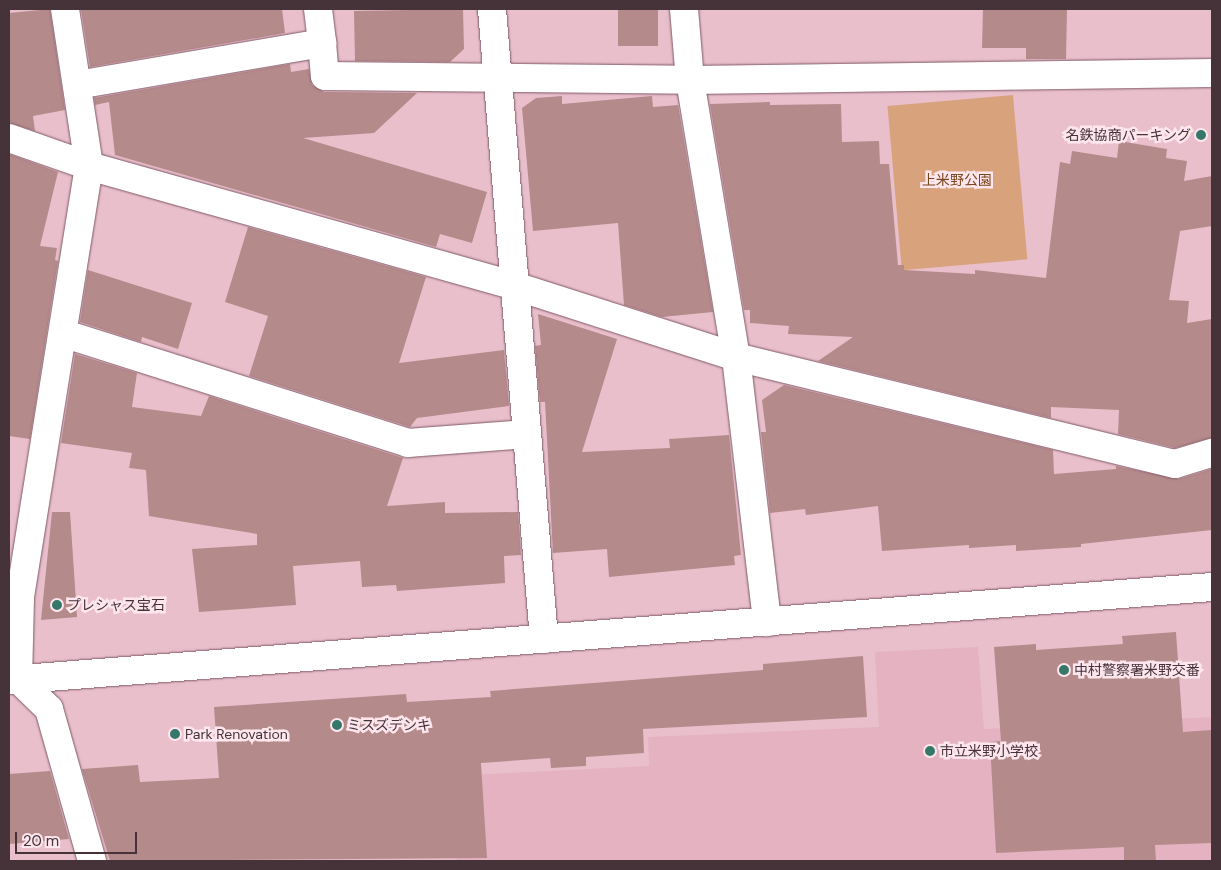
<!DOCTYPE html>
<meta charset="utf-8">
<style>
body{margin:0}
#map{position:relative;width:1221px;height:870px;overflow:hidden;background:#eabfcc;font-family:"DM Sans","Noto Sans JP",sans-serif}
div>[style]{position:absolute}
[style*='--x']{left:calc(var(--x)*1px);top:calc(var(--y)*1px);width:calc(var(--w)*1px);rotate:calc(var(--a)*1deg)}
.built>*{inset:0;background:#e5b2c2}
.green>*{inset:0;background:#d8a37c;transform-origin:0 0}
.building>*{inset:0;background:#b58a8b;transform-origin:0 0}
.roads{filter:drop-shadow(0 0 1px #7f5966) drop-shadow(0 0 1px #7f5966)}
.minor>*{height:28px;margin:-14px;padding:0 14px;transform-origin:14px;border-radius:14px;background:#fff}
.tertiary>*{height:28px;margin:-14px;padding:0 14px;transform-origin:14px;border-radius:14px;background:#fff}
.dots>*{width:14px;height:14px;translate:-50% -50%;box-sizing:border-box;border:2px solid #fde6ed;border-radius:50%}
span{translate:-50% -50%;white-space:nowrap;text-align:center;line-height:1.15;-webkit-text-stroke:5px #fde6ed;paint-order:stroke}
.poi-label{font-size:14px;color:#453339}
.right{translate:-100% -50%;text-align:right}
.left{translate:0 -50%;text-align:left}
.park-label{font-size:14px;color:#794519}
.frame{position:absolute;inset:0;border:10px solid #453339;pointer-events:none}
.scale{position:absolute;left:15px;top:832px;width:122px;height:22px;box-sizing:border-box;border:2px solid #453339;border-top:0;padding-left:6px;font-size:15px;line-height:18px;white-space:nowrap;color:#453339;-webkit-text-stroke:4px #fde6ed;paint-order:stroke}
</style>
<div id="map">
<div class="built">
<div style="clip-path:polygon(978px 647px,984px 729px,1212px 717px,1212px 861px,457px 861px,449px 776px,649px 766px,648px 737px,879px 727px,875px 652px)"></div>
</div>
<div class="green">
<div style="left:1013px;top:95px;width:165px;height:126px;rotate:85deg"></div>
</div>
<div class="building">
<div style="clip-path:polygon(50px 9px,65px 110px,33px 116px,35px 131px,9px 123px,9px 13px)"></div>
<div style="clip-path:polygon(81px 9px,282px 9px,285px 33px,90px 67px)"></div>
<div style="clip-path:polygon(463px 9px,464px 49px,450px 62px,355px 61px,354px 11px)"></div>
<div style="left:618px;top:9px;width:40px;height:37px"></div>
<div style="clip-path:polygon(983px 9px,1067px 9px,1066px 59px,1026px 59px,1026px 48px,982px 48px)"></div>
<div style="clip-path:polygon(290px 64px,291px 72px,309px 69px,312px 85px,324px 92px,417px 93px,374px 133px,303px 138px,487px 192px,472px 243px,440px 234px,436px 247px,115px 155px,109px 102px,95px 105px,94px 98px)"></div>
<div style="clip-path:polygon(562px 96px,562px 104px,652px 96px,653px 107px,678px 105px,713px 312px,662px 317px,624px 305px,618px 223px,533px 231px,522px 108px,536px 98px)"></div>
<div style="clip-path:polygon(770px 102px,770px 105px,841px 104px,842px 142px,879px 141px,880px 164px,889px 164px,898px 265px,904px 265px,904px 270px,975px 274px,975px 270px,1046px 278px,1060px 162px,1070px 164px,1072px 151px,1117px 158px,1119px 141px,1167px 149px,1166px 158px,1187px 161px,1184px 181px,1212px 176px,1212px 226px,1180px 231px,1169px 300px,1189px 301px,1187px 323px,1212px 319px,1212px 438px,1175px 448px,1118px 434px,1119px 410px,1051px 407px,1051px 418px,818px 361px,853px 337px,788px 334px,789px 326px,750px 323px,750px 310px,744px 310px,710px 104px)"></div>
<div style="clip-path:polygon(9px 154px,58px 172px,40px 246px,57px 248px,55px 260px,58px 261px,30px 439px,9px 436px)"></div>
<div style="clip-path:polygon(248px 227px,426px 277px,399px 363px,504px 350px,509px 406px,417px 418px,410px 427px,249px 376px,268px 316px,225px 302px)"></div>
<div style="clip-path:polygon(88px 270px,192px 303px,178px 349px,142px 337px,141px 342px,80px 322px)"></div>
<div style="clip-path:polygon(538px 314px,617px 339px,582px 452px,670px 448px,669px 439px,729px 435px,741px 555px,734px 556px,735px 565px,609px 577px,607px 549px,553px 553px,545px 402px,540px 402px,535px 346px,541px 345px)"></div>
<div style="clip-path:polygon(75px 354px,137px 373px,132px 407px,201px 416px,209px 396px,403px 458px,387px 506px,445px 502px,445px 513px,518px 512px,521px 555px,504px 556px,505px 583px,397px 591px,396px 585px,362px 587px,360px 561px,293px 566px,296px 605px,199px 612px,192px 549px,257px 545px,257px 534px,149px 516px,146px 470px,129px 468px,132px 453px,61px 443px)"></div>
<div style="clip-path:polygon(784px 385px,1053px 450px,1054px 474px,1116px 469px,1116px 466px,1179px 479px,1212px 469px,1212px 530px,1081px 544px,1081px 547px,1016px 551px,1016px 545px,969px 548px,969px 545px,882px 551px,878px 506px,806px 515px,805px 509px,770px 513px,761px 432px,766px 432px,762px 400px)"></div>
<div style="clip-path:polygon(52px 512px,70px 512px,77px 617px,41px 620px)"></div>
<div style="clip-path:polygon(1176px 632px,1183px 732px,1212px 730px,1212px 843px,1155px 845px,1156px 861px,1124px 861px,1124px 847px,996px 853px,990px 742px,1001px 741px,994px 647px,1036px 644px,1036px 650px,1123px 644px,1122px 636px)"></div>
<div style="clip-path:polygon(863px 656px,867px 717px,643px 729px,644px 753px,586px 757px,586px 766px,551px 768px,550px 758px,481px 763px,487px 858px,110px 861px,82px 769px,138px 765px,140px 782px,219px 778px,214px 707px,406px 694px,407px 702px,491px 697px,490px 691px,763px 670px,763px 664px)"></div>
<div style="clip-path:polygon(50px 771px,69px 839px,9px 844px,9px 774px)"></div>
</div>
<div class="roads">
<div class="minor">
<div style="--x:65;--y:9;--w:159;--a:81.3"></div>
<div style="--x:89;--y:166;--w:438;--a:99.1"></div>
<div style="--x:20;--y:599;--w:80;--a:91.4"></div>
<div style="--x:18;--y:679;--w:43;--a:44.1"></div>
<div style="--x:49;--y:709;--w:158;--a:74.2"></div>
<div style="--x:318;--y:9;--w:34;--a:83"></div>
<div style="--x:492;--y:9;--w:632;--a:85.28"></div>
<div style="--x:684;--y:9;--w:71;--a:85.2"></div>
<div style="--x:690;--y:80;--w:281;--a:80.6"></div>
<div style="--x:736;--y:357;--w:267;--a:83.3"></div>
<div style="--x:77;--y:85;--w:249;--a:-9.7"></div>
<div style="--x:322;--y:43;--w:33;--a:85"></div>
<div style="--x:325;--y:76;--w:365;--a:0.6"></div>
<div style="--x:690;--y:80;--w:522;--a:-0.77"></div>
<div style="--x:9;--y:138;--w:85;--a:19.3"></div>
<div style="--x:89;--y:166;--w:443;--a:15.7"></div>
<div style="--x:515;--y:286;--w:232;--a:17.8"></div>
<div style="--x:736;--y:357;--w:452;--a:13.7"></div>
<div style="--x:1175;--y:464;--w:39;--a:-17"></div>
<div style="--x:65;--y:334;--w:360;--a:17.6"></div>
<div style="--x:408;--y:443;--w:119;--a:-4.3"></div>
</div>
<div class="tertiary">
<div style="--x:9;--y:680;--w:1207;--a:-4.42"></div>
</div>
</div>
<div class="dots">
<div style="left:1201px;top:135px;background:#35786a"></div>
<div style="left:57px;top:605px;background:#35786a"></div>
<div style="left:1064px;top:670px;background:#35786a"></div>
<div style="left:337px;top:725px;background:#35786a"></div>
<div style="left:175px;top:734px;background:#35786a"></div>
<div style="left:930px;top:751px;background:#35786a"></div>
</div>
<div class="poi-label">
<span class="right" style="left:1191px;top:135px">名鉄協商パーキング</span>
<span class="left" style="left:67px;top:605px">プレシャス宝石</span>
<span class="left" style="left:1074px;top:670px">中村警察署米野交番</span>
<span class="left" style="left:347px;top:725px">ミスズデンキ</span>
<span class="left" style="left:185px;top:734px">Park Renovation</span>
<span class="left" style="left:940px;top:751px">市立米野小学校</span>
</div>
<div class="park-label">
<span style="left:957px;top:180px">上米野公園</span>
</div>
<div class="frame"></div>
<div class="scale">20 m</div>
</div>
